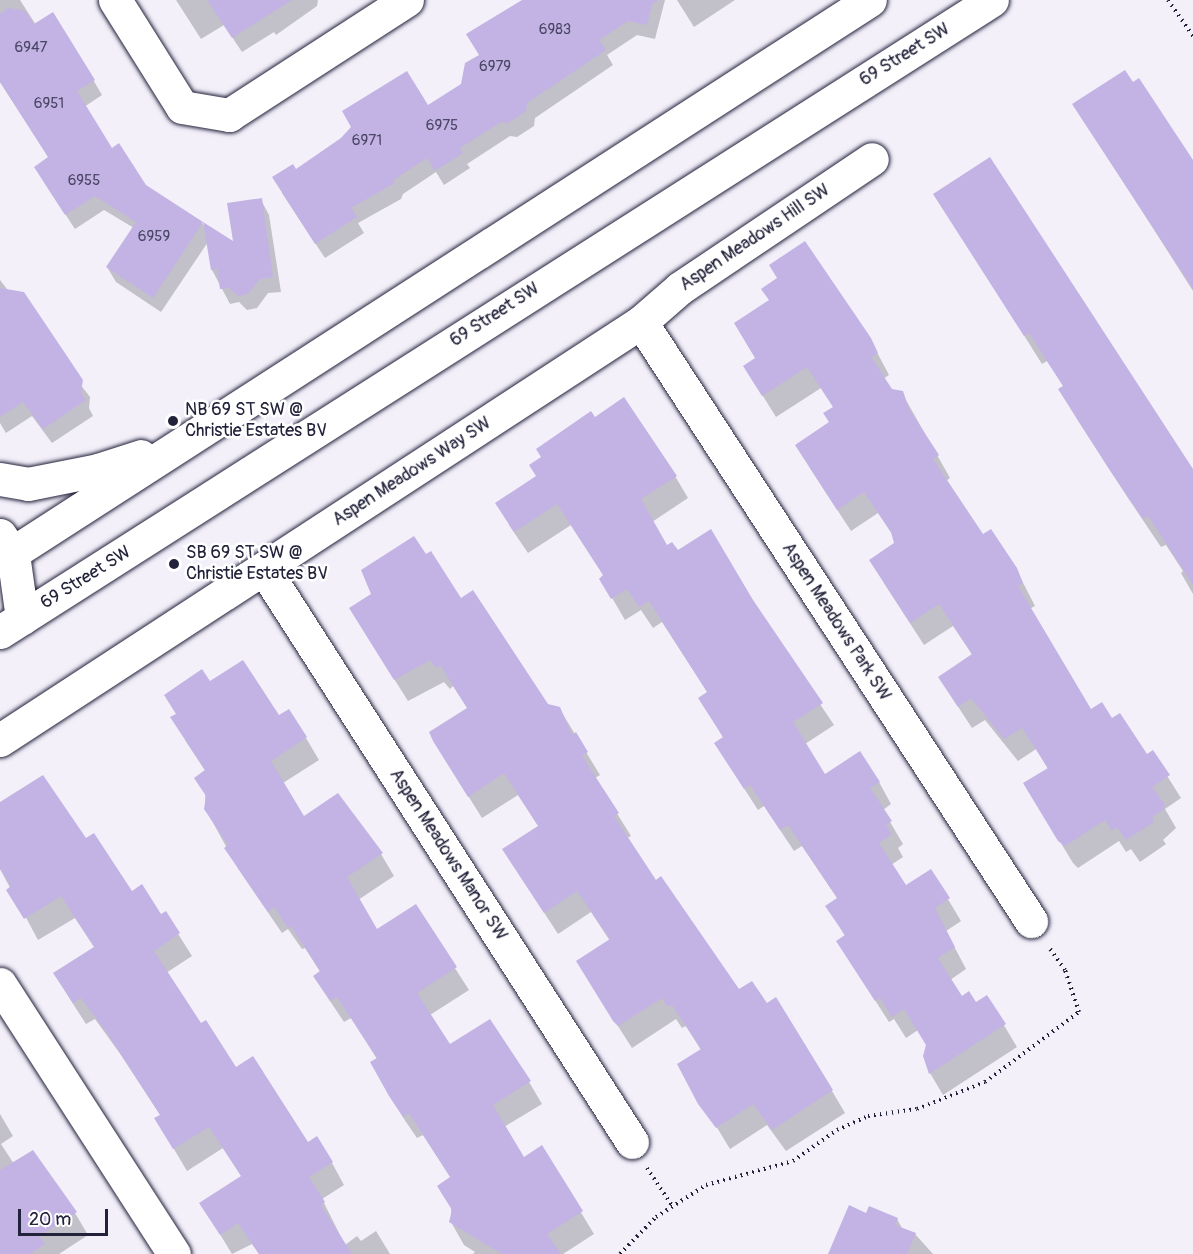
<!DOCTYPE html>
<style>
body{margin:0}
#map{position:relative;width:1193px;height:1254px;overflow:hidden;background:#f3f0fa;font-family:Pangolin,sans-serif}
div>[style]{position:absolute}
[style*='--x']{left:calc(var(--x)*1px);top:calc(var(--y)*1px);width:calc(var(--w)*1px);rotate:calc(var(--a)*1deg)}
.shadow>*{inset:0;background:#0003}
.building>*{inset:0;background:#c2b3e4}
.path>*{height:4px;margin-top:-2px;transform-origin:0;background:repeating-linear-gradient(90deg,#22223b 0 1.5px,transparent 0 6px)}
.roads{filter:drop-shadow(0 0 2px #22223b) drop-shadow(0 0 2px #22223b)}
.minor>*{height:33px;margin:-16.5px;padding:0 16.5px;transform-origin:16.5px;border-radius:16.5px;background:#fff}
.major>*{height:33px;margin:-16.5px;padding:0 16.5px;transform-origin:16.5px;border-radius:16.5px;background:#fff}
.dots>*{width:16px;height:16px;translate:-50% -50%;box-sizing:border-box;border:3px solid #fff;border-radius:50%}
span{translate:-50% -50%;white-space:nowrap;text-align:center;line-height:1.15;-webkit-text-stroke:5px #fff;paint-order:stroke}
.number-label{font-size:15px;color:#4a4665}
.number-label span{-webkit-text-stroke-width:0}
.street-label{font-size:18px;color:#22223b}
.poi-label{font-size:18px;color:#22223b}
.left{translate:0 -50%;text-align:left}
.scale{position:absolute;left:18px;top:1209px;width:90px;height:27px;box-sizing:border-box;border:3px solid #22223b;border-top:0;padding-left:8px;font-size:18px;line-height:21px;white-space:nowrap;color:#22223b;-webkit-text-stroke:4px #fff;paint-order:stroke}
</style>
<div id="map">
<div class="shadow">
<div style="clip-path:polygon(0 0,20px 0,36px 25px,71px 42px,102px 95px,84px 107px,111px 150px,145px 186px,202px 223px,206px 229px,235px 244px,261px 200px,269px 215px,281px 292px,268px 293px,257px 308px,247px 310px,239px 302px,230px 304px,212px 270px,208px 242px,161px 312px,116px 282px,107px 267px,134px 228px,104px 210px,75px 229px,44px 182px,49px 158px,0 82px)"></div>
<div style="clip-path:polygon(176px 0,318px 0,317px 6px,276px 35px,274px 32px,242px 52px,224px 25px,201px 39px)"></div>
<div style="clip-path:polygon(524px 0,665px 0,655px 39px,637px 35px,607px 55px,613px 65px,535px 118px,534px 126px,517px 137px,510px 136px,467px 164px,470px 168px,444px 185px,436px 172px,403px 194px,401px 199px,358px 223px,364px 233px,325px 258px,282px 193px,295px 171px,428px 107px,463px 85px,480px 55px)"></div>
<div style="clip-path:polygon(677px 0,735px 0,694px 27px)"></div>
<div style="clip-path:polygon(1124px 71px,1193px 164px,1193px 291px,1074px 104px)"></div>
<div style="clip-path:polygon(935px 194px,1193px 472px,1193px 594px,1181px 573px,1183px 571px,1166px 545px,1161px 547px,1128px 498px,1077px 419px,1060px 390px,1064px 387px,1047px 361px,1042px 364px)"></div>
<div style="clip-path:polygon(0 280px,90px 397px,89px 408px,93px 416px,52px 443px,32px 416px,6px 433px,0 423px)"></div>
<div style="clip-path:polygon(870px 339px,889px 375px,883px 379px,891px 391px,902px 393px,950px 478px,946px 481px,983px 536px,1016px 569px,1035px 606px,1029px 609px,1091px 711px,1112px 720px,1146px 756px,1152px 752px,1181px 798px,1165px 809px,1176px 828px,1163px 840px,1166px 844px,1140px 862px,1131px 849px,1126px 852px,1119px 841px,1078px 868px,1073px 863px,1025px 784px,1048px 769px,1036px 749px,1018px 761px,985px 720px,972px 728px,953px 699px,973px 656px,953px 626px,924px 645px,884px 583px,896px 544px,894px 537px,878px 513px,851px 531px,810px 468px,831px 423px,834px 408px,821px 388px,776px 417px,745px 367px)"></div>
<div style="clip-path:polygon(595px 419px,675px 476px,688px 498px,652px 522px,666px 547px,751px 601px,834px 725px,805px 744px,825px 776px,879px 782px,891px 804px,883px 810px,903px 844px,898px 848px,903px 857px,891px 865px,906px 887px,931px 871px,961px 921px,946px 931px,966px 969px,950px 980px,962px 998px,976px 1004px,987px 997px,1017px 1047px,943px 1095px,930px 1073px,927px 1046px,918px 1030px,906px 1038px,894px 1019px,889px 1022px,851px 963px,845px 936px,827px 906px,838px 899px,802px 846px,794px 851px,764px 806px,758px 810px,729px 765px,724px 739px,700px 698px,708px 693px,662px 622px,653px 628px,641px 610px,625px 620px,601px 579px,604px 576px,571px 525px,528px 553px,509px 525px,538px 477px)"></div>
<div style="clip-path:polygon(426px 556px,547px 705px,559px 708px,600px 775px,595px 778px,631px 836px,627px 838px,655px 882px,739px 991px,832px 1091px,845px 1113px,786px 1151px,767px 1125px,730px 1149px,679px 1065px,701px 1050px,686px 1026px,682px 1028px,676px 1019px,632px 1048px,591px 984px,610px 941px,591px 912px,558px 934px,517px 871px,539px 827px,518px 795px,482px 818px,450px 767px,468px 709px,453px 686px,450px 689px,444px 682px,408px 701px,364px 631px)"></div>
<div style="clip-path:polygon(210px 683px,278px 717px,306px 738px,319px 760px,283px 783px,303px 818px,381px 854px,394px 876px,358px 900px,376px 931px,415px 906px,469px 990px,430px 1015px,450px 1046px,529px 1082px,542px 1104px,504px 1127px,523px 1159px,542px 1148px,594px 1234px,563px 1254px,473px 1254px,475px 1252px,464px 1245px,451px 1222px,451px 1178px,423px 1135px,417px 1138px,404px 1119px,372px 1063px,377px 1059px,351px 1018px,344px 1022px,328px 998px,321px 973px,305px 948px,302px 949px,288px 929px,282px 933px,239px 870px,205px 808px,206px 772px,185px 740px)"></div>
<div style="clip-path:polygon(0 803px,86px 840px,131px 893px,161px 916px,165px 913px,192px 956px,166px 973px,200px 1025px,235px 1069px,307px 1144px,332px 1163px,344px 1185px,322px 1199px,345px 1245px,357px 1236px,361px 1241px,376px 1231px,390px 1254px,259px 1254px,252px 1244px,232px 1254px,201px 1203px,242px 1177px,223px 1148px,187px 1171px,156px 1119px,161px 1116px,121px 1055px,95px 1019px,86px 1024px,68px 996px,55px 974px,95px 948px,75px 918px,38px 940px,0 869px)"></div>
<div style="clip-path:polygon(0 1114px,13px 1136px,1px 1144px,14px 1164px,75px 1213px,88px 1235px,59px 1254px,0 1254px)"></div>
<div style="clip-path:polygon(867px 1215px,897px 1219px,903px 1230px,915px 1234px,933px 1254px,829px 1254px)"></div>
</div>
<div class="building">
<div style="clip-path:polygon(207px 0,292px 0,232px 38px)"></div>
<div style="clip-path:polygon(522px 0,659px 0,652px 4px,647px 25px,628px 21px,599px 40px,606px 50px,527px 103px,526px 111px,508px 123px,501px 122px,460px 148px,463px 153px,435px 171px,427px 158px,395px 179px,393px 184px,351px 208px,357px 217px,315px 244px,272px 177px,293px 164px,296px 169px,341px 138px,351px 127px,342px 111px,407px 71px,428px 105px,461px 84px,465px 63px,479px 55px,466px 34px)"></div>
<div style="clip-path:polygon(9px 8px,25px 11px,34px 24px,53px 12px,95px 80px,77px 91px,112px 148px,119px 143px,146px 185px,203px 222px,153px 298px,106px 267px,136px 222px,95px 196px,65px 215px,34px 167px,48px 157px,0 82px,0 14px)"></div>
<div style="clip-path:polygon(1125px 70px,1133px 82px,1139px 78px,1193px 160px,1193px 289px,1072px 104px)"></div>
<div style="clip-path:polygon(990px 157px,1193px 469px,1193px 585px,1148px 516px,1143px 519px,1109px 469px,1058px 389px,1063px 386px,1029px 333px,1024px 336px,933px 194px)"></div>
<div style="clip-path:polygon(262px 198px,273px 277px,260px 279px,248px 294px,238px 296px,229px 288px,220px 289px,217px 269px,211px 270px,203px 222px,233px 241px,227px 203px)"></div>
<div style="clip-path:polygon(805px 241px,871px 338px,878px 353px,871px 357px,892px 389px,903px 391px,909px 409px,939px 455px,933px 459px,983px 534px,991px 529px,1017px 568px,1023px 583px,1018px 586px,1091px 709px,1102px 702px,1112px 718px,1120px 713px,1147px 754px,1153px 750px,1170px 775px,1152px 787px,1165px 805px,1163px 810px,1152px 817px,1154px 822px,1126px 840px,1117px 827px,1112px 831px,1105px 820px,1065px 846px,1058px 841px,1023px 783px,1048px 768px,1022px 728px,1004px 739px,971px 698px,958px 707px,938px 677px,972px 654px,939px 604px,910px 623px,869px 560px,894px 543px,891px 532px,864px 492px,837px 510px,795px 445px,829px 422px,823px 413px,833px 407px,807px 367px,762px 396px,743px 366px,755px 358px,734px 323px,769px 300px,761px 289px,777px 278px,769px 265px)"></div>
<div style="clip-path:polygon(0 288px,24px 292px,83px 380px,81px 393px,86px 400px,43px 429px,23px 402px,0 417px)"></div>
<div style="clip-path:polygon(624px 397px,677px 476px,641px 499px,667px 545px,672px 542px,678px 550px,711px 529px,753px 600px,823px 703px,793px 722px,825px 774px,860px 751px,880px 782px,870px 788px,892px 821px,886px 825px,892px 834px,879px 843px,906px 885px,931px 869px,950px 898px,935px 908px,955px 947px,938px 958px,962px 996px,969px 991px,976px 1002px,987px 995px,1006px 1024px,929px 1074px,923px 1056px,926px 1045px,904px 1009px,892px 1017px,880px 998px,875px 1001px,836px 941px,845px 935px,825px 906px,837px 898px,788px 825px,780px 830px,750px 785px,744px 789px,714px 743px,723px 737px,698px 698px,707px 692px,649px 601px,639px 607px,627px 589px,611px 599px,599px 579px,603px 575px,557px 504px,514px 532px,495px 503px,536px 476px,529px 465px,541px 457px,536px 449px,591px 411px,595px 417px)"></div>
<div style="clip-path:polygon(414px 536px,426px 554px,431px 551px,461px 598px,473px 590px,548px 704px,560px 707px,572px 735px,576px 732px,588px 752px,582px 756px,619px 813px,614px 816px,656px 880px,661px 876px,739px 989px,752px 981px,767px 1003px,776px 997px,833px 1090px,772px 1130px,753px 1104px,716px 1128px,698px 1104px,677px 1064px,701px 1049px,672px 1005px,668px 1007px,662px 998px,618px 1026px,613px 1021px,576px 961px,610px 939px,577px 891px,544px 913px,502px 849px,538px 826px,504px 773px,468px 797px,433px 741px,429px 732px,467px 708px,440px 665px,436px 668px,430px 660px,394px 680px,349px 608px,371px 594px,361px 570px)"></div>
<div style="clip-path:polygon(243px 660px,279px 715px,289px 709px,307px 737px,271px 761px,304px 816px,338px 793px,383px 853px,347px 877px,377px 929px,416px 904px,457px 967px,417px 993px,450px 1044px,490px 1019px,531px 1081px,493px 1105px,524px 1157px,542px 1145px,583px 1211px,547px 1234px,561px 1254px,502px 1254px,449px 1222px,452px 1210px,437px 1186px,450px 1177px,409px 1113px,403px 1117px,389px 1096px,370px 1062px,377px 1058px,337px 997px,330px 1001px,313px 976px,320px 971px,291px 926px,288px 928px,274px 907px,268px 912px,224px 848px,228px 845px,204px 809px,206px 796px,194px 778px,205px 770px,170px 717px,176px 714px,164px 695px,202px 669px,210px 681px)"></div>
<div style="clip-path:polygon(43px 775px,86px 838px,94px 833px,132px 891px,142px 884px,161px 914px,166px 911px,180px 933px,154px 951px,201px 1023px,206px 1020px,236px 1067px,253px 1056px,308px 1142px,317px 1136px,333px 1162px,309px 1177px,325px 1202px,321px 1205px,352px 1254px,259px 1254px,238px 1223px,220px 1235px,199px 1203px,241px 1176px,209px 1127px,173px 1149px,154px 1118px,160px 1115px,107px 1033px,81px 998px,73px 1003px,53px 973px,94px 947px,61px 896px,24px 919px,6px 890px,11px 886px,0 869px,0 802px)"></div>
<div style="clip-path:polygon(33px 1150px,77px 1212px,39px 1236px,45px 1244px,30px 1254px,0 1254px,0 1170px)"></div>
<div style="clip-path:polygon(849px 1205px,866px 1213px,869px 1206px,898px 1218px,895px 1225px,916px 1233px,907px 1254px,828px 1254px)"></div>
</div>
<div class="path">
<div style="--x:1168;--y:0;--w:44;--a:55.2"></div>
<div style="--x:647;--y:1168;--w:47;--a:56.3"></div>
<div style="--x:620;--y:1254;--w:52;--a:-45.8"></div>
<div style="--x:656;--y:1217;--w:59;--a:-32.6"></div>
<div style="--x:706;--y:1185;--w:90;--a:-15.4"></div>
<div style="--x:793;--y:1161;--w:54;--a:-35.2"></div>
<div style="--x:837;--y:1130;--w:34;--a:-24"></div>
<div style="--x:868;--y:1116;--w:49;--a:-8.1"></div>
<div style="--x:917;--y:1109;--w:73;--a:-21.7"></div>
<div style="--x:985;--y:1082;--w:117;--a:-36.7"></div>
<div style="--x:1079;--y:1012;--w:44;--a:-108.4"></div>
<div style="--x:1065;--y:970;--w:28;--a:-125"></div>
</div>
<div class="roads">
<div class="minor">
<div style="--x:115;--y:0;--w:126;--a:57.9"></div>
<div style="--x:182;--y:107;--w:48;--a:9.7"></div>
<div style="--x:229;--y:115;--w:212;--a:-32.9"></div>
<div style="--x:641;--y:322;--w:715;--a:56.93"></div>
<div style="--x:0;--y:535;--w:23;--a:56"></div>
<div style="--x:13;--y:554;--w:65;--a:82"></div>
<div style="--x:264;--y:569;--w:681;--a:57.29"></div>
<div style="--x:0;--y:740;--w:765;--a:-33.11"></div>
<div style="--x:641;--y:322;--w:52;--a:-41.1"></div>
<div style="--x:680;--y:288;--w:231;--a:-33.9"></div>
<div style="--x:0;--y:984;--w:321;--a:57.2"></div>
</div>
<div class="major">
<div style="--x:0;--y:479;--w:28;--a:10"></div>
<div style="--x:28;--y:484;--w:71;--a:-11.3"></div>
<div style="--x:98;--y:470;--w:45;--a:-18"></div>
<div style="--x:0;--y:561;--w:1035;--a:-32.82"></div>
<div style="--x:0;--y:632;--w:1176;--a:-32.5"></div>
</div>
</div>
<div class="dots">
<div style="left:173px;top:421px;background:#22223b"></div>
<div style="left:174px;top:564px;background:#22223b"></div>
</div>
<div class="number-label">
<span style="left:555px;top:30px">6983</span>
<span style="left:31px;top:48px">6947</span>
<span style="left:495px;top:67px">6979</span>
<span style="left:49px;top:104px">6951</span>
<span style="left:442px;top:126px">6975</span>
<span style="left:367px;top:141px">6971</span>
<span style="left:84px;top:181px">6955</span>
<span style="left:154px;top:237px">6959</span>
</div>
<div class="street-label">
<span style="left:905px;top:55px;rotate:-32deg">69 Street SW</span>
<span style="left:755px;top:238px;rotate:-34deg">Aspen Meadows Hill SW</span>
<span style="left:495px;top:315px;rotate:-33deg">69 Street SW</span>
<span style="left:412px;top:472px;rotate:-33deg">Aspen Meadows Way SW</span>
<span style="left:86px;top:578px;rotate:-32deg">69 Street SW</span>
<span style="left:836px;top:622px;rotate:57deg">Aspen Meadows Park SW</span>
<span style="left:448px;top:855px;rotate:57deg">Aspen Meadows Manor SW</span>
</div>
<div class="poi-label">
<span class="left" style="left:185px;top:421px">NB 69 ST SW @<br>Christie Estates BV</span>
<span class="left" style="left:186px;top:564px">SB 69 ST SW @<br>Christie Estates BV</span>
</div>
<div class="scale">20 m</div>
</div>
